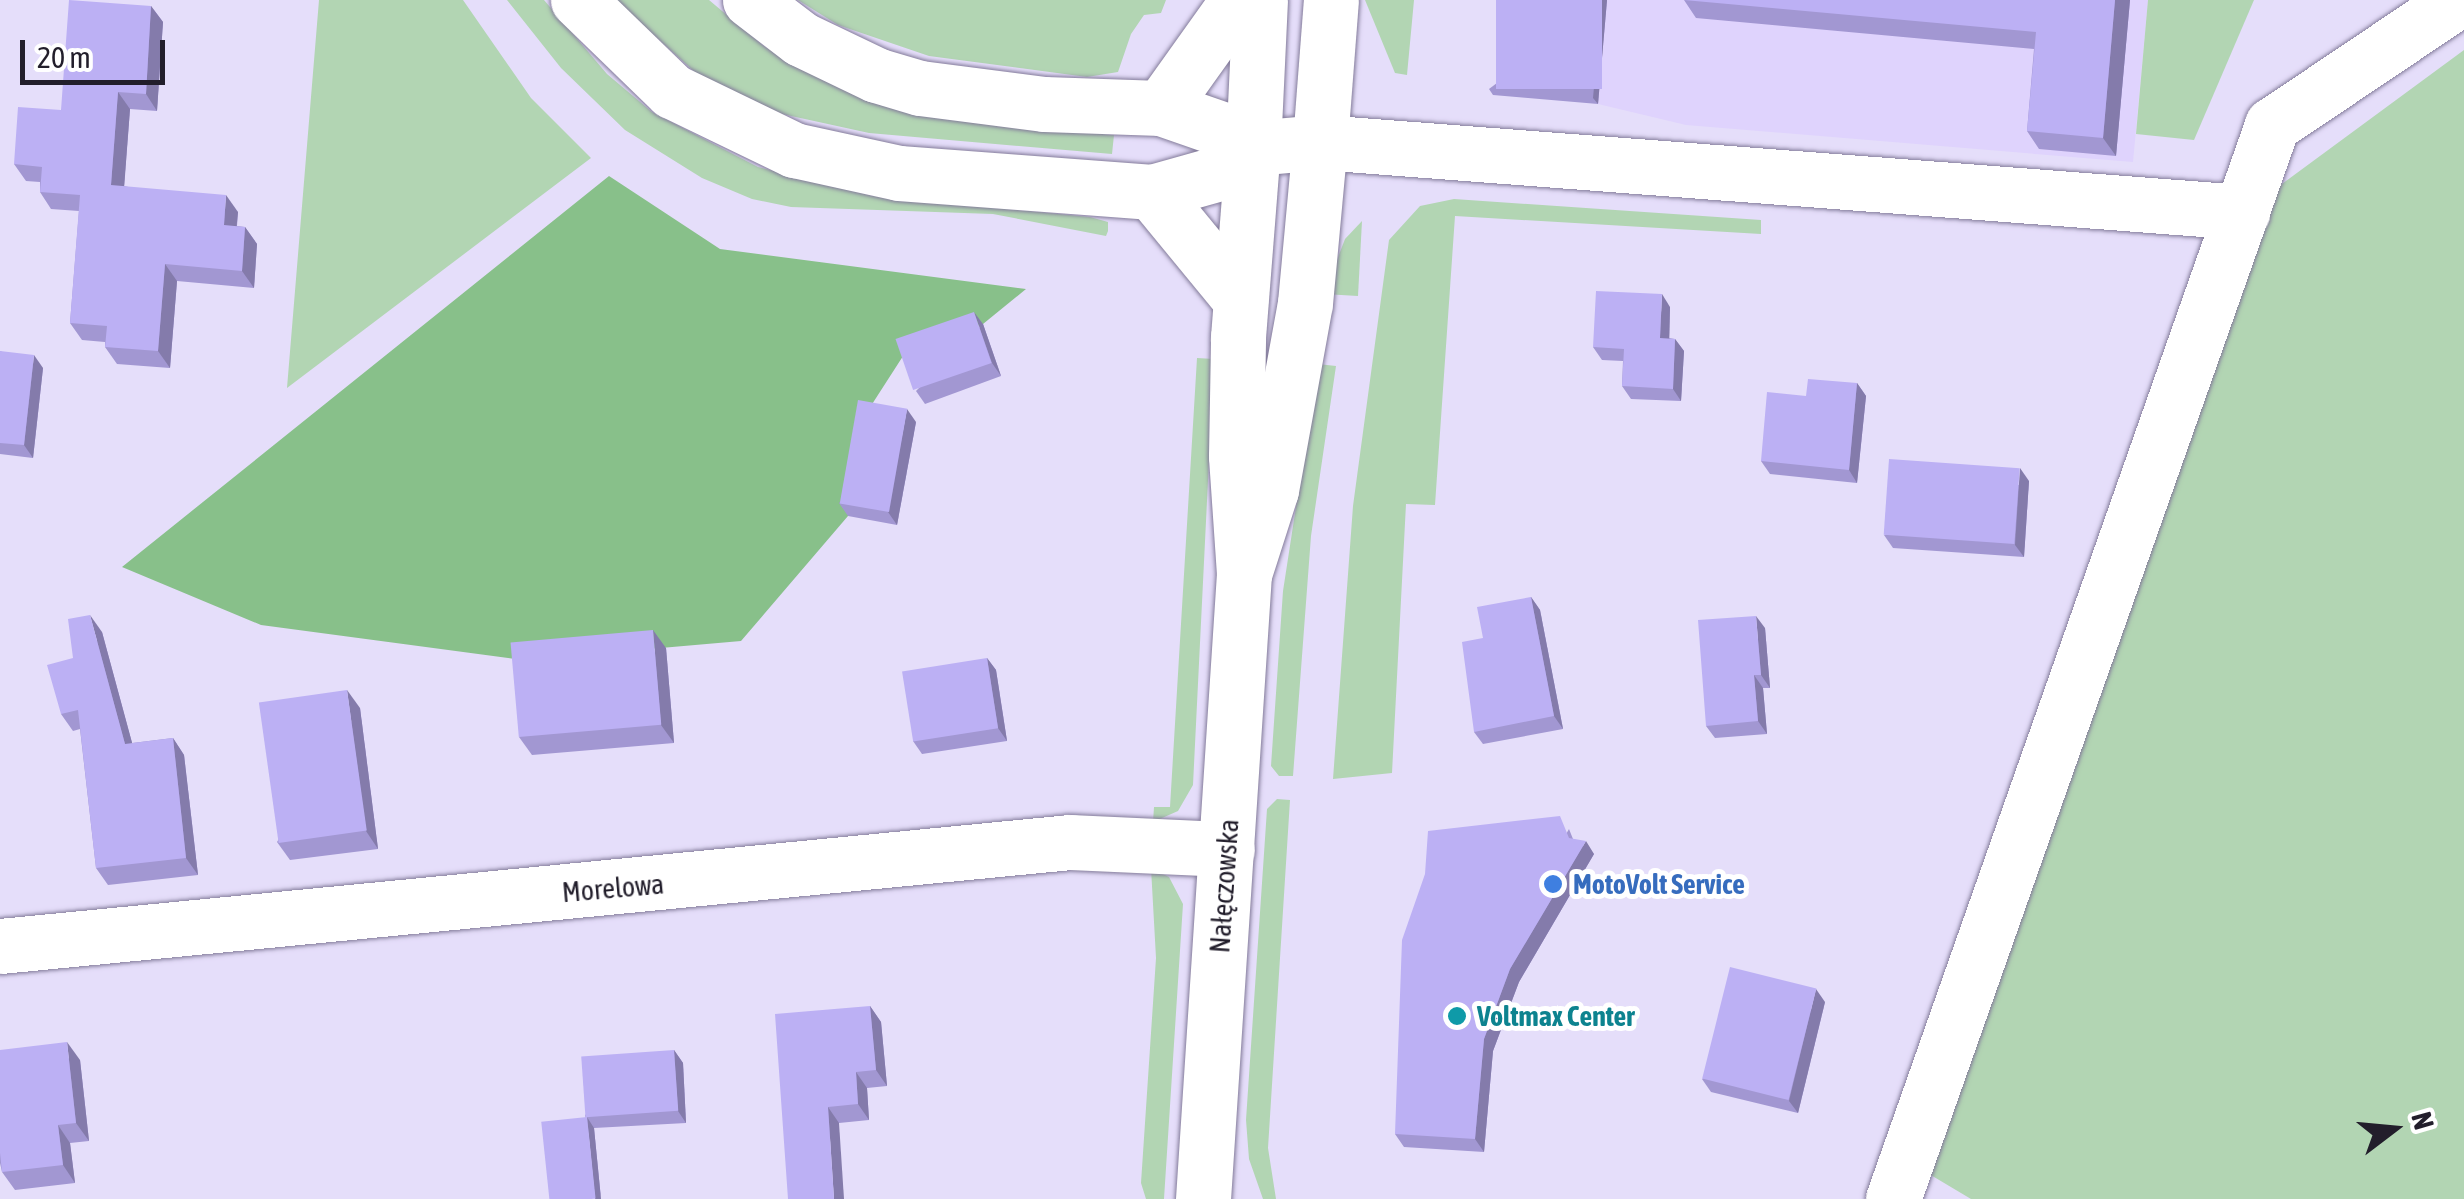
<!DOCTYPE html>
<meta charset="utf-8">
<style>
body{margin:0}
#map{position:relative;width:2464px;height:1199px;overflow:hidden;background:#e5defa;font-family:"Asap Condensed",sans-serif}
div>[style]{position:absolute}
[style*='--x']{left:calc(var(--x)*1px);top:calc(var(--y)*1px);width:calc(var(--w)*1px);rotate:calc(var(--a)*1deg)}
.built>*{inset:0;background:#dfd3fd}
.green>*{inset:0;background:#b2d5b3}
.forest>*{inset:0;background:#88c08a}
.roads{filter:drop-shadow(0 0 2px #837b9a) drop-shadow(0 0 2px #837b9a)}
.minor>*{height:55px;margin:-27.5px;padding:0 27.5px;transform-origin:27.5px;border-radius:27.5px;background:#fff}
.major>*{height:55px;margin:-27.5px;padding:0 27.5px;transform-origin:27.5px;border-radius:27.5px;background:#fff}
.wall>*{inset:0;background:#a297d2}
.shaded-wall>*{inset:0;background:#847bab}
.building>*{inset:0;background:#bcb0f4;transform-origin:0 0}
.dots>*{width:28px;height:28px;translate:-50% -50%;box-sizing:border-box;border:5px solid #fff;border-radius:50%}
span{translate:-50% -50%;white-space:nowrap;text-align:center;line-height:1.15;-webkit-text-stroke:10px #fff;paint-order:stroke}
.shop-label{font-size:28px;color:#366cbe;font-weight:700}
.left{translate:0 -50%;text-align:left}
.street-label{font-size:28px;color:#221e2b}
.culture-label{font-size:28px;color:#0d838f;font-weight:700}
.north{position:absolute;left:2344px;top:1079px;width:100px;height:100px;-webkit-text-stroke:8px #fff;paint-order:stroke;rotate:74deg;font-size:28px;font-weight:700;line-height:40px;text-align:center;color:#221e2b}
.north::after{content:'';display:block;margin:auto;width:35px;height:45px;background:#221e2b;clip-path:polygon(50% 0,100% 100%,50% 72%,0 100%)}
.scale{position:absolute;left:20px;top:40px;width:145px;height:45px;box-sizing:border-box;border:5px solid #221e2b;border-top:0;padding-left:12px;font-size:30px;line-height:35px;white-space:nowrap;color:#221e2b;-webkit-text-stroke:8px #fff;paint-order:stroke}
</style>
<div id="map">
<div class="built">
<div style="clip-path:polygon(1501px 0,2148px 0,2133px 162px,1686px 125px,1598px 104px)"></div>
</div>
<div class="green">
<div style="clip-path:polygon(319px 0,463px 0,531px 98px,591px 158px,287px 388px)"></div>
<div style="clip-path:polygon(507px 0,544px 0,607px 74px,652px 112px,758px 167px,873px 196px,1090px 217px,1108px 222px,1108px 231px,1106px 236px,993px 214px,791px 207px,752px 199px,702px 178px,625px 130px,561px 68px)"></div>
<div style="clip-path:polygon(615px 0,709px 0,765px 47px,841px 89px,969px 122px,1114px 135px,1112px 154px,869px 133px,782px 114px,697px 74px)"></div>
<div style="clip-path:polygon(798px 0,1166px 0,1161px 13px,1144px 15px,1131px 34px,1118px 72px,1087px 77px,929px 56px,838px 25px)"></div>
<div style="clip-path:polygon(1365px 0,1414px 0,1407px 75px,1395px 73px)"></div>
<div style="clip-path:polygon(2148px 0,2254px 0,2194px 140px,2136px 134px)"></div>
<div style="clip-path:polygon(2464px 50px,2464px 1199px,1971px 1199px,1919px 1168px,2077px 763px,2212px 342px,2267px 195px)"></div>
<div style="clip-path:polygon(1454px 199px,1761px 220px,1761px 234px,1455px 216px,1435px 505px,1406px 504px,1392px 773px,1333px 779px,1353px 506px,1389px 240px,1420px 206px)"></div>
<div style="clip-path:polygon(1362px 221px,1358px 296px,1324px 294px,1345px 239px)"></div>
<div style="clip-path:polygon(1197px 358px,1214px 359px,1193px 785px,1178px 811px,1153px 822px,1154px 807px,1170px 807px)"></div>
<div style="clip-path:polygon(1318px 364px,1336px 366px,1311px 536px,1293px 776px,1279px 776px,1271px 766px,1283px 591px)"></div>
<div style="clip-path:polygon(1277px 799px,1290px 800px,1268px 1148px,1276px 1199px,1263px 1199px,1249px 1159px,1246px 1120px,1267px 809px)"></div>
<div style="clip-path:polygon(1151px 868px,1169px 877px,1183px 904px,1164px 1199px,1146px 1199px,1141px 1183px,1156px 958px)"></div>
</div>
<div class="forest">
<div style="clip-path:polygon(609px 176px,720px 249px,1026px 289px,983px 324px,905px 353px,867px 412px,848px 516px,741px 641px,523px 660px,261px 625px,122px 567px)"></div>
</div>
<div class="roads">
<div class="minor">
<div style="--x:1244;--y:574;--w:88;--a:-72.2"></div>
<div style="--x:1271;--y:490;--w:190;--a:-79.7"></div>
<div style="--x:1305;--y:303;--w:162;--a:-84.7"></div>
<div style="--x:1320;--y:142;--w:925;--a:4.34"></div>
<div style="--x:0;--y:946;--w:1075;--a:-5.55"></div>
<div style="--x:1070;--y:842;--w:157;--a:2.6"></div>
<div style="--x:1203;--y:1199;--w:626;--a:-86.25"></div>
<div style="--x:1244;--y:574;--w:118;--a:-93.9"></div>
<div style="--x:1236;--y:456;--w:119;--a:-89"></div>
<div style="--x:1238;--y:337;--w:190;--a:-85.5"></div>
<div style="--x:1893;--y:1199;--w:1139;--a:-70.56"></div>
<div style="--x:2272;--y:125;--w:224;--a:-33.9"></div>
</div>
<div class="major">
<div style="--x:578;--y:0;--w:131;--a:44.1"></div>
<div style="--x:672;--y:91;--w:136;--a:25.8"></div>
<div style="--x:794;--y:150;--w:107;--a:12.4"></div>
<div style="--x:899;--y:173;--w:254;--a:4.3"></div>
<div style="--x:1152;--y:192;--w:74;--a:-15.7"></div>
<div style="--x:1223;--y:172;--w:38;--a:-39"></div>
<div style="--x:1253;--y:148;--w:67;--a:-5.1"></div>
<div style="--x:1320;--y:142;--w:142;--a:-85.6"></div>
<div style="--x:750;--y:0;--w:64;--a:37.4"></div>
<div style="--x:801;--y:39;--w:83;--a:25.6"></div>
<div style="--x:876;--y:75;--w:46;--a:16.5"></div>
<div style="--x:920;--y:88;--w:125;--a:7.4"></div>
<div style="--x:1044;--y:104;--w:117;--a:2"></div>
<div style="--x:1161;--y:108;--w:67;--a:19.2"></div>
<div style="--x:1224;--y:130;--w:34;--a:32"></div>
<div style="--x:1161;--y:108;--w:133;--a:-54.5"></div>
<div style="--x:1253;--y:148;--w:148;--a:-87.3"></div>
<div style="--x:1152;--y:192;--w:139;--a:50.6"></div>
</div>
</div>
<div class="wall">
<div style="clip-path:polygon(1607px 0,1598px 104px,1493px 95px,1489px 89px)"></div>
<div style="clip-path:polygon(1684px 0,2130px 0,2116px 156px,2039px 149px,2027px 131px,2034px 49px,1696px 18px)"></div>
<div style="clip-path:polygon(151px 6px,163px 22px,157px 111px,130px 109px,124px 186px,238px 212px,237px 226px,245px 227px,257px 244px,254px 288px,177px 281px,170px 368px,117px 364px,105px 347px,105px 342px,82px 340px,70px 323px,79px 211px,51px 209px,40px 192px,40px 182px,26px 181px,14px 164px)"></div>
<div style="clip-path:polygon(1670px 307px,1669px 338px,1675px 339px,1684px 351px,1681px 401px,1631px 399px,1622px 386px,1623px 361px,1602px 360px,1593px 347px)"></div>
<div style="clip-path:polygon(983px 324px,1001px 376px,925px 404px,916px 391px)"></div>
<div style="clip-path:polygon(0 351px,43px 368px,33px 458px,0 454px)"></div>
<div style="clip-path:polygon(1857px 383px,1866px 396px,1857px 483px,1770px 474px,1761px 461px,1806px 396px)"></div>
<div style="clip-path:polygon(916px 422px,897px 525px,848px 516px,839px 503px)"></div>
<div style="clip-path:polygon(2029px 481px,2024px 557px,1893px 548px,1884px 535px)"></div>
<div style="clip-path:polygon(1531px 597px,1540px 610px,1563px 729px,1483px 744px,1474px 732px,1483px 638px)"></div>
<div style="clip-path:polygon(1765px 628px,1770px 688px,1763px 688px,1767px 734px,1715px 738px,1706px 726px)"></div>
<div style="clip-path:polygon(102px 632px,132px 743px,173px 738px,184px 755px,198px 875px,108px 885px,96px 868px,80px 729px,73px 731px,61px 714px)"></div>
<div style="clip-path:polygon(666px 648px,674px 743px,532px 755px,519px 737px)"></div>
<div style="clip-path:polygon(987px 658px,996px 670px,1007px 741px,922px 754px,913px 741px)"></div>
<div style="clip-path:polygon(360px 708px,378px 849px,290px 860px,277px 842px)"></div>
<div style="clip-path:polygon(1569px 829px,1573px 839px,1594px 854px,1519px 982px,1493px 1051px,1484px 1152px,1404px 1147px,1395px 1134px)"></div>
<div style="clip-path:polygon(1825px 1002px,1798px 1113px,1711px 1092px,1702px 1079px)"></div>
<div style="clip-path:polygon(870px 1006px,881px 1022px,887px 1086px,867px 1088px,869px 1120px,839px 1123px,788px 1199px)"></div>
<div style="clip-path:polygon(0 1050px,80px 1060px,89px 1141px,70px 1143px,75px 1183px,15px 1190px,2px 1172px,0 1163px)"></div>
<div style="clip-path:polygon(674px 1050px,683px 1063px,686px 1123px,594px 1128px,601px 1199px,585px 1115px)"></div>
</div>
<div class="shaded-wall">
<div style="clip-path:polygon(1602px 0,1607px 0,1598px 104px,1593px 98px)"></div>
<div style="clip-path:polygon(2115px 0,2130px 0,2116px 156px,2103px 138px)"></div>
<div style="clip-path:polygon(151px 6px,163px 22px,157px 111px,146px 94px)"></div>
<div style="clip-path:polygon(118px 92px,130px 109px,123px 202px,111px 185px)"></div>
<div style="clip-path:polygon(226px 195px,238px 212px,235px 242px,224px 225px)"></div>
<div style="clip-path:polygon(245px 227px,257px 244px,254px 288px,242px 271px)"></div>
<div style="clip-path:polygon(165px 264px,177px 281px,170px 368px,158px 351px)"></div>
<div style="clip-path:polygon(1662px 294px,1670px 307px,1669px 351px,1660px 338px)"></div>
<div style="clip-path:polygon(974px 312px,983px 324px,1001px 376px,992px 363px)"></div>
<div style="clip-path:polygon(1675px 339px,1684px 351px,1681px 401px,1673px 389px)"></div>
<div style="clip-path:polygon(34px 355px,43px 368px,33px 458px,24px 445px)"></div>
<div style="clip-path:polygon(1857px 383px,1866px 396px,1857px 483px,1849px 470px)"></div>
<div style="clip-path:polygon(907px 409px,916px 422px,897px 525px,888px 512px)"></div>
<div style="clip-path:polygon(2020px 468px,2029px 481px,2024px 557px,2015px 545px)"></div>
<div style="clip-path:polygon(1531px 597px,1540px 610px,1563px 729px,1554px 716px)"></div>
<div style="clip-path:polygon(90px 615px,102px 632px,137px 761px,125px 744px)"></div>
<div style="clip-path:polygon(1756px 616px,1765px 628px,1770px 688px,1761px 675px)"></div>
<div style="clip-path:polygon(653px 630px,666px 648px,674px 743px,661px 725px)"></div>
<div style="clip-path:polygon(987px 658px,996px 670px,1007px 741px,998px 728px)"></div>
<div style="clip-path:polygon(1754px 675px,1763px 688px,1767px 734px,1758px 721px)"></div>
<div style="clip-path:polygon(347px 690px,360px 708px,378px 849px,366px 831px)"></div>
<div style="clip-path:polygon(173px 738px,184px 755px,198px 875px,186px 858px)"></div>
<div style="clip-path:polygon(1586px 841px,1594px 854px,1519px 982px,1493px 1051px,1484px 1152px,1475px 1139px,1484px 1039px,1510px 969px)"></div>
<div style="clip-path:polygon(1816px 989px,1825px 1002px,1798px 1113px,1789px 1101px)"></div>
<div style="clip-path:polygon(870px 1006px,881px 1022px,887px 1086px,876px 1070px)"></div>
<div style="clip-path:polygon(67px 1042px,80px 1060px,89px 1141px,76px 1123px)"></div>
<div style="clip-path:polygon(674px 1050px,683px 1063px,686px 1123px,678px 1111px)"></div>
<div style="clip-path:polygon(856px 1072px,867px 1088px,869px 1120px,858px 1104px)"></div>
<div style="clip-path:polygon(828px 1107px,839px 1123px,844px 1199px,834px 1199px)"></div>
<div style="clip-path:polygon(587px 1117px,594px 1128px,601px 1199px,595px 1199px)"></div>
<div style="clip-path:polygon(58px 1125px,70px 1143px,75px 1183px,63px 1165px)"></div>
</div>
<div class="building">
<div style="clip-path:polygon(69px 0,151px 6px,146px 94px,118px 92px,111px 185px,226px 195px,224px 225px,245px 227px,242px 271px,165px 264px,158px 351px,105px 347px,107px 326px,70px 323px,80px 195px,40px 192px,42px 167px,14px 164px,18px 107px,61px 110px)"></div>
<div style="left:1496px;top:0;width:106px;height:89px"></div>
<div style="clip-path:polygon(1684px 0,2115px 0,2103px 138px,2027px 131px,2036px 32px)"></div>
<div style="clip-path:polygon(1596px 291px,1662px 294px,1660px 338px,1675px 339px,1673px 389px,1622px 386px,1624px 349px,1593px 347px)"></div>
<div style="left:974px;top:312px;width:54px;height:83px;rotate:71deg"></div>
<div style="clip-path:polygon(0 351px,34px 355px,24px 445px,0 443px)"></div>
<div style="clip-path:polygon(1808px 379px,1857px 383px,1849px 470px,1761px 461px,1767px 392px,1806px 396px)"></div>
<div style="left:858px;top:400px;width:50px;height:105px;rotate:10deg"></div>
<div style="left:1889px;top:459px;width:131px;height:76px;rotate:4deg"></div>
<div style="clip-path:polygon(1531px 597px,1554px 716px,1474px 732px,1462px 642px,1483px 638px,1477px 607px)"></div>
<div style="clip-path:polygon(90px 615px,125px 744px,173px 738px,186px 858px,96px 868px,78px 710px,61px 714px,47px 665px,73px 658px,68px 619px)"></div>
<div style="clip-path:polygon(1756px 616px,1761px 675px,1754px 675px,1758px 721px,1706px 726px,1698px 620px)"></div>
<div style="left:653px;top:630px;width:95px;height:143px;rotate:85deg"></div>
<div style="left:987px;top:658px;width:71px;height:86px;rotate:81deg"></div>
<div style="left:347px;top:690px;width:142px;height:89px;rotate:82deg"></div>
<div style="clip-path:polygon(1560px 816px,1569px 838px,1586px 841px,1510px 969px,1484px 1039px,1475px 1139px,1395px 1134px,1402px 940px,1425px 874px,1428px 831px)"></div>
<div style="left:1730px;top:967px;width:89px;height:115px;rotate:14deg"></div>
<div style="clip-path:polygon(870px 1006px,876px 1070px,856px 1072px,858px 1104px,828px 1107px,834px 1199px,788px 1199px,775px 1014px)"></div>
<div style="clip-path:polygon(67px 1042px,76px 1123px,58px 1125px,63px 1165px,2px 1172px,0 1153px,0 1050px)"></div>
<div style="left:674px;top:1050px;width:61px;height:93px;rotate:86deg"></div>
<div style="left:587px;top:1117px;width:82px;height:46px;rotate:84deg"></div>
</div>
<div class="dots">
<div style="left:1553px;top:884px;background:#3f7fe0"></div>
<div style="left:1457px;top:1016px;background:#0f9aa8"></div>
</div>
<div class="shop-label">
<span class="left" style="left:1573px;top:884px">MotoVolt Service</span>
</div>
<div class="street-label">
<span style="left:1224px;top:886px;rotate:-86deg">Nałęczowska</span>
<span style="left:613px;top:888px;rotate:-5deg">Morelowa</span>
</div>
<div class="culture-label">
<span class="left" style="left:1477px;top:1016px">Voltmax Center</span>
</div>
<div class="north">N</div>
<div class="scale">20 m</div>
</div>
